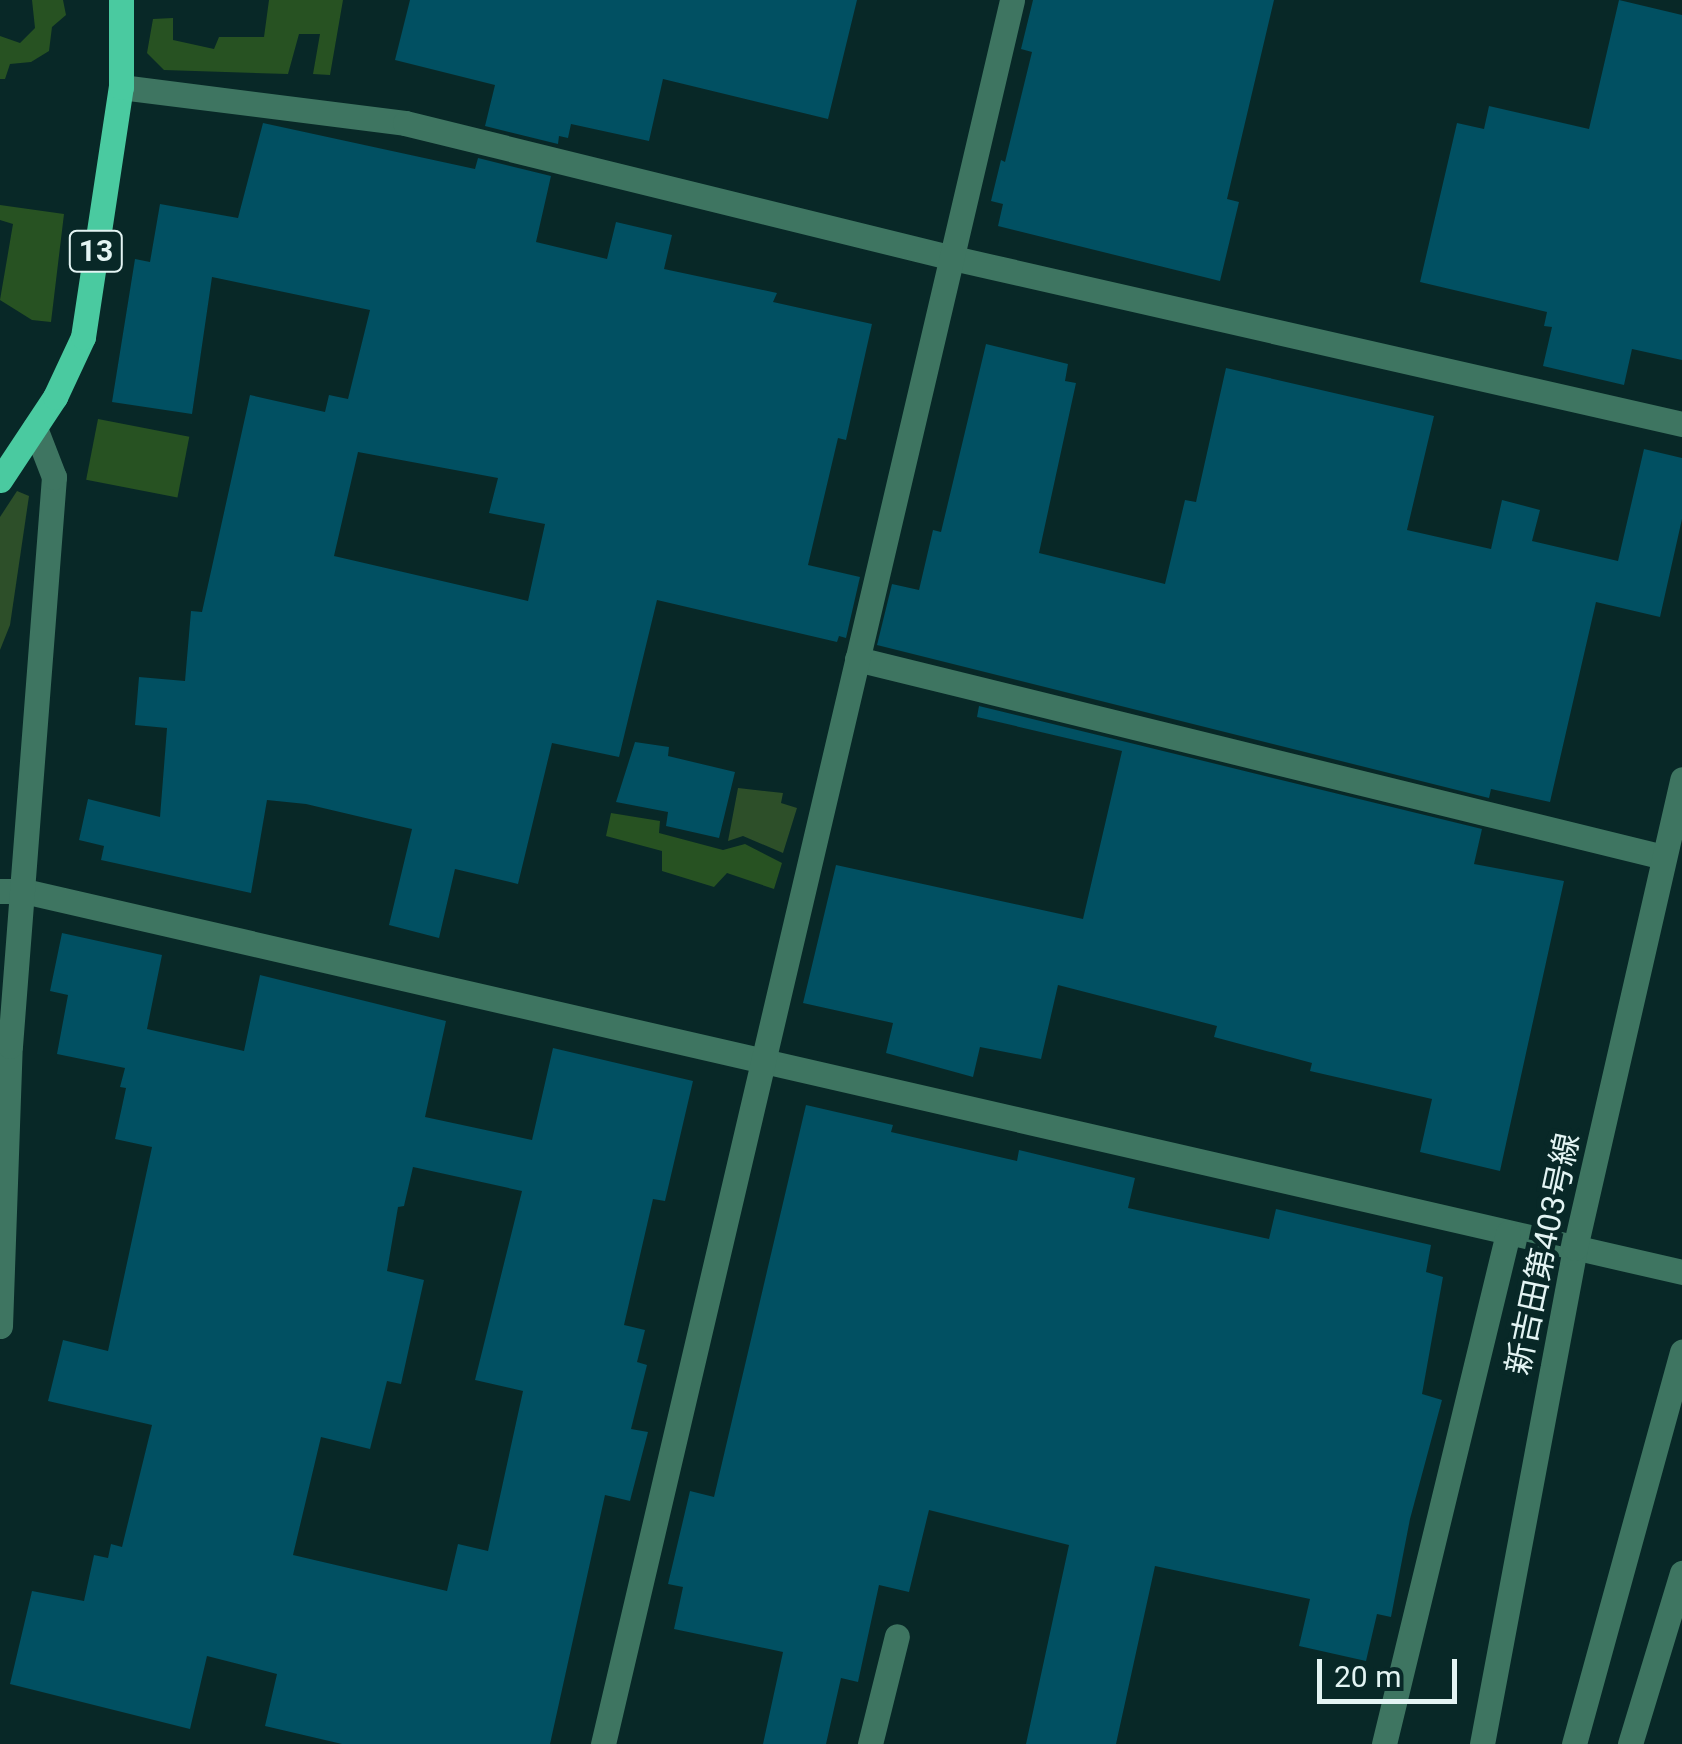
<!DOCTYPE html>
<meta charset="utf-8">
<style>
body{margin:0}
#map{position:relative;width:1682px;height:1744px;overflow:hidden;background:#082827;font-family:Roboto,"Noto Sans JP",sans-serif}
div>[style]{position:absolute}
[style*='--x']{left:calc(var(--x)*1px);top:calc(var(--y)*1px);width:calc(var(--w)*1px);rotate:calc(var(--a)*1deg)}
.green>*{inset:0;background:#2d4f29}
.forest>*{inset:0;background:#275222;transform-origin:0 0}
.building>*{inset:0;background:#015062}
.minor>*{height:25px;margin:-12.5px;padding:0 12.5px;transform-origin:12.5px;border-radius:12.5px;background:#3e7561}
.major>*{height:25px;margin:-12.5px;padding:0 12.5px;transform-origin:12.5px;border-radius:12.5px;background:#4acaa0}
span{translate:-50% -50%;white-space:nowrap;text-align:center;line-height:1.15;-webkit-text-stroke:10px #082827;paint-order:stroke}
.shield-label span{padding:2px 8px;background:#082827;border:2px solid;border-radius:8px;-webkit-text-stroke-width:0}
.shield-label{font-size:30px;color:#e3f4f3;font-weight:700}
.street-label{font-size:32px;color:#e3f4f3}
.scale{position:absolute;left:1317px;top:1659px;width:140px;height:45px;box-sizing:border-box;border:5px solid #e3f4f3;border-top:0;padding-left:12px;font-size:30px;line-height:35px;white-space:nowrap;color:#e3f4f3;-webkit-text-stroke:8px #082827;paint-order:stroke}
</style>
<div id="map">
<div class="green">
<div style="clip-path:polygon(17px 491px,29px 496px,10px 625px,0 650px,0 517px)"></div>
<div style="clip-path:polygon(738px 788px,783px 793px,781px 803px,797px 808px,783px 853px,743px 836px,728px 841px)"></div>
</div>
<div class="forest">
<div style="clip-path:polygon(32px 0,63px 0,66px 15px,52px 27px,49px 51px,31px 62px,10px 64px,5px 79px,0 79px,0 36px,20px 43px,35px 28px)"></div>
<div style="clip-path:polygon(269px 0,343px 0,330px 75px,313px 74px,320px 34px,299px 34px,288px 74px,164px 70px,147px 53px,153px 19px,173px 18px,173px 40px,214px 49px,219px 37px,264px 37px)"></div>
<div style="clip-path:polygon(0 205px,64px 214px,51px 322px,32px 320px,0 300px,13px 224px,0 220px)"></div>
<div style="left:98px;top:419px;width:93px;height:62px;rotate:11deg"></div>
<div style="clip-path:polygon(611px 813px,660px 821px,659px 833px,723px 850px,745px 844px,782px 863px,774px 889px,727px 873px,714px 887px,662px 871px,662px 851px,606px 836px)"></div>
</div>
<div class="building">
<div style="clip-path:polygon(410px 0,857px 0,828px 119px,663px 79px,649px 141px,571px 124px,568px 138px,559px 136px,558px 144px,485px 126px,495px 85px,395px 60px)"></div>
<div style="clip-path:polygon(1033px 0,1274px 0,1227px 199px,1239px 202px,1220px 281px,998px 226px,1003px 204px,991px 201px,1001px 160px,1005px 162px,1032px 52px,1021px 49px)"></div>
<div style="clip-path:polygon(1619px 0,1682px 15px,1682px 360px,1632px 349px,1624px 385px,1543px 366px,1552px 327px,1544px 326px,1547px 312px,1420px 282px,1457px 123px,1484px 129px,1489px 106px,1589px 129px)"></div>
<div style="clip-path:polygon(evenodd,263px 123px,475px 169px,478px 158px,551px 176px,536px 242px,607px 259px,616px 222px,672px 235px,664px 269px,777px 293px,773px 302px,872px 324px,846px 440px,838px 438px,808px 565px,860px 577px,846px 638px,839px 636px,837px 642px,657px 600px,619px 757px,552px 743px,518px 884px,455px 869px,439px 938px,389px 925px,412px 829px,306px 804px,267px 800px,251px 893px,101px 860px,104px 846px,79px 840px,88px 799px,160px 817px,167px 728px,135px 725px,139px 677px,185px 681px,191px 611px,202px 612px,250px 395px,325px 412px,329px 395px,348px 399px,370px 310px,212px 277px,192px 414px,112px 402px,135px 259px,150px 262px,160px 204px,238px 218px,263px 123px,358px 452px,498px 478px,489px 513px,545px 524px,528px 601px,334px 556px,358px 452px)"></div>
<div style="clip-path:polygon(986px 344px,1068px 364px,1065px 381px,1076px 383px,1039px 553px,1165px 584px,1185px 500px,1196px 502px,1226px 368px,1434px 416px,1407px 530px,1491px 549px,1502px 500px,1540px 510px,1532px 541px,1618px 561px,1644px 449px,1682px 458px,1682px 519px,1660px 617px,1596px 602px,1550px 802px,1491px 789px,1489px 798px,877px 645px,892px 584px,919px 590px,933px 530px,941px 532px)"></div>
<div style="clip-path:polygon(979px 706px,1482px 829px,1474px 864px,1564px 881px,1500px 1171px,1420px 1152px,1432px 1099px,1310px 1071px,1312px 1063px,1214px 1037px,1217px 1026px,1058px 985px,1041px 1059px,980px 1047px,973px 1077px,886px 1053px,893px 1023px,803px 1003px,836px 865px,1083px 919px,1122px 751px,977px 717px)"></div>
<div style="clip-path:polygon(635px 742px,669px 747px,668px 756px,735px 772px,719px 838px,666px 826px,668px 812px,616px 802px)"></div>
<div style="clip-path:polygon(evenodd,62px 933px,162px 955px,147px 1029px,244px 1051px,260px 975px,446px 1021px,425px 1117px,532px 1140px,553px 1048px,693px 1081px,665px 1201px,653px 1199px,624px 1325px,645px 1330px,637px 1362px,647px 1365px,631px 1429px,648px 1432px,630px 1501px,605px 1495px,550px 1744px,342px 1744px,265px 1726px,277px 1674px,207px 1656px,190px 1729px,10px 1684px,32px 1591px,84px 1601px,94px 1555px,108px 1558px,111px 1544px,122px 1547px,152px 1425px,48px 1401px,63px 1340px,108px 1351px,152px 1147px,115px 1139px,126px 1088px,120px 1087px,125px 1068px,57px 1054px,68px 995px,50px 991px,62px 933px,413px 1167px,522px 1191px,475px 1380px,523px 1391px,488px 1551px,458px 1544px,447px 1591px,293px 1555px,321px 1437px,370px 1449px,387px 1381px,401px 1384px,424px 1280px,387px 1271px,398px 1207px,404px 1206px,413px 1167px)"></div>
<div style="clip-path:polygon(806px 1105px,893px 1125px,891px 1132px,1017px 1161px,1019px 1150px,1135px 1178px,1128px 1208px,1269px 1239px,1276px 1209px,1431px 1245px,1426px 1272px,1443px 1277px,1422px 1394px,1442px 1400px,1410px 1519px,1391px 1617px,1377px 1614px,1366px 1661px,1299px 1646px,1310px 1599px,1155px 1566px,1116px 1744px,1026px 1744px,1069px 1545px,929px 1510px,909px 1592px,879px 1585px,858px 1682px,841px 1678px,826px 1744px,763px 1744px,783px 1652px,674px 1629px,683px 1587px,668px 1584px,690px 1491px,714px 1497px)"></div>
</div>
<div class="minor">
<div style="--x:121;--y:87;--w:286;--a:7.2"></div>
<div style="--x:405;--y:123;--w:564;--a:13.84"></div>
<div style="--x:953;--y:258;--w:748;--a:12.83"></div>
<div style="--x:857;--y:659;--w:830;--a:13.8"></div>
<div style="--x:0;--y:891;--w:24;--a:0"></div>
<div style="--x:24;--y:891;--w:1701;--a:12.94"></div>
<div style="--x:0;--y:1326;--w:280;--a:-88"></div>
<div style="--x:10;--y:1046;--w:571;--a:-85.58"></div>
<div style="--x:54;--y:477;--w:53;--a:-111.2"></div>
<div style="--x:603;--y:1744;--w:1791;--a:-76.8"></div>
<div style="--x:870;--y:1744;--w:111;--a:-76"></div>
<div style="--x:1384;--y:1744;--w:526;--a:-76.36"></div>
<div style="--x:1482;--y:1744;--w:505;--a:-79.38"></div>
<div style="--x:1575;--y:1248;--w:481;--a:-77.1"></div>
<div style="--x:1574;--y:1744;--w:407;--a:-74.6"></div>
<div style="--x:1630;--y:1744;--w:179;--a:-73.1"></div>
</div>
<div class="major">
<div style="--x:0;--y:480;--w:100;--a:-56.5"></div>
<div style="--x:55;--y:397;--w:66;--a:-65"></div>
<div style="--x:83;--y:337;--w:253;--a:-81.4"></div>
<div style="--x:121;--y:87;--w:87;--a:-90"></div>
</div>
<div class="shield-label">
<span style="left:96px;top:251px">13</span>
</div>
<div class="street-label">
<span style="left:1543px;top:1254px;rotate:-78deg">新吉田第403号線</span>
</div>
<div class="scale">20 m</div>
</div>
